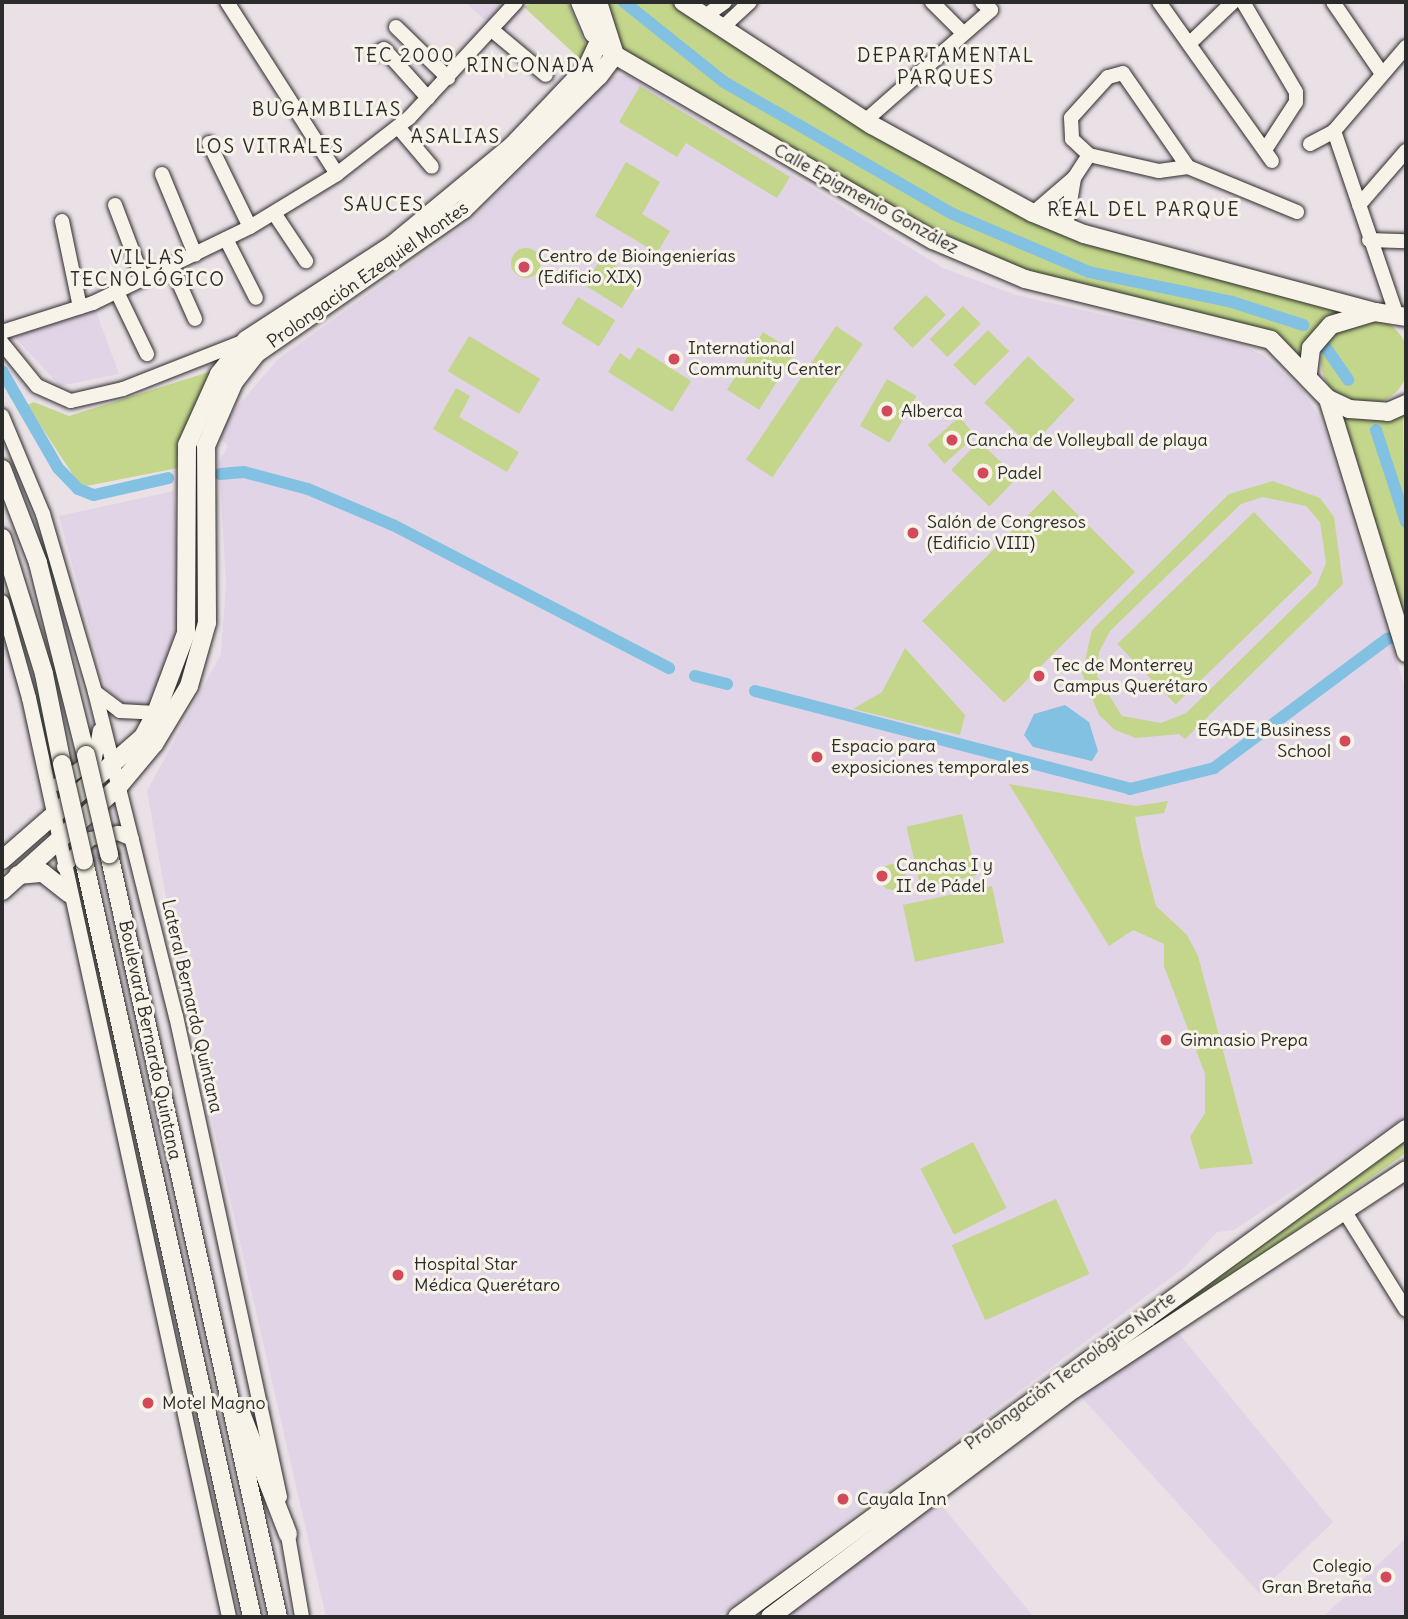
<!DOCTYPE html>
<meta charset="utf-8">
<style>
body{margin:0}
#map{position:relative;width:1408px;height:1619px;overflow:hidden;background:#eae1e7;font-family:Delius,sans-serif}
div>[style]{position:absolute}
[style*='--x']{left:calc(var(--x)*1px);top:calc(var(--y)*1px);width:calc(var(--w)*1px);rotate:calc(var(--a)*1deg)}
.built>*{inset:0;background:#e1d4e6}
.green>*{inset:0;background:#c3d68b;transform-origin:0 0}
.round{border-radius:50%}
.water>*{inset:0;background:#83c1e3}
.canal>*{height:12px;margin:-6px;padding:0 6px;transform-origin:6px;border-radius:6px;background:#83c1e3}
.roads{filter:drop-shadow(0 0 2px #2b2b2b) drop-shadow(0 0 2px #2b2b2b)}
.minor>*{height:14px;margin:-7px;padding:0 7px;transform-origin:7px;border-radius:7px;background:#f7f3e8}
.major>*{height:18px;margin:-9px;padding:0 9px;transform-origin:9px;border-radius:9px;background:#f7f3e8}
.bridges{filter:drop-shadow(0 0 2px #2b2b2b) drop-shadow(0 0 2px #2b2b2b)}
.major-bridge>*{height:18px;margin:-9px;padding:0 9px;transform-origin:9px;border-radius:9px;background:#f7f3e8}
.dots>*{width:19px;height:19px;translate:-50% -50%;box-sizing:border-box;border:4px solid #f7f3e8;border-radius:50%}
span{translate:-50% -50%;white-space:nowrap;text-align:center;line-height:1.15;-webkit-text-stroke:6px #f7f3e8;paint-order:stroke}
.street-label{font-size:18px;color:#2b2b2b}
.poi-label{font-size:18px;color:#2b2b2b}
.left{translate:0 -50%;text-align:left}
.right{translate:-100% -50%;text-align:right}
.neighbourhood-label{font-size:19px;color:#2b2b2b;letter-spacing:2px}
.frame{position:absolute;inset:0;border:4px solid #2b2b2b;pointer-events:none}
</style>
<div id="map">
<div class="built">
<div style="clip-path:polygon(465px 2px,518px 2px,524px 7px,502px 35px)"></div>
<div style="clip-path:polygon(628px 75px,943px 268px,1016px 295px,1241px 346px,1263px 355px,1303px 391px,1320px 419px,1406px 691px,1406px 1116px,1234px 1230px,1217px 1232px,1184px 1268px,718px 1617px,326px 1617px,184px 998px,147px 791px,221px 654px,226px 583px,219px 462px,228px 446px,215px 433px,278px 359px,472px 220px,610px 77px)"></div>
<div style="clip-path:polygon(93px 303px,119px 374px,60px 386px,8px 330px)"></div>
<div style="clip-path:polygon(174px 491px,182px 635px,150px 708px,127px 707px,106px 688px,59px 516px)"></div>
<div style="clip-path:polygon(1171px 1324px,1333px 1522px,1259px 1593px,1074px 1389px)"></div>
<div style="clip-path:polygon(933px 1495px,1034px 1617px,784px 1617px,779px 1611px)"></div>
<div style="clip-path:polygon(1406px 1538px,1406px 1617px,1323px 1617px)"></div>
</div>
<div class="green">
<div style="clip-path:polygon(534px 2px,568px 2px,587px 48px,581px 60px,524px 7px)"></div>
<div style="clip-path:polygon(604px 2px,672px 2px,885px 141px,1045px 225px,1353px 311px,1303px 363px,1274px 336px,1028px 275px,897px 212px,620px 49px)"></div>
<div style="clip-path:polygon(640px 86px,790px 177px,777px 198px,686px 143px,677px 157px,619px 122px)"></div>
<div style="clip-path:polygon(626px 162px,660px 182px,642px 214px,670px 231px,657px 253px,595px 216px)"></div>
<div class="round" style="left:511px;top:248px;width:30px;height:30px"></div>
<div style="left:602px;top:257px;width:44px;height:33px;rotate:32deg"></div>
<div style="left:926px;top:295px;width:28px;height:47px;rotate:45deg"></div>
<div style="left:578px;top:297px;width:44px;height:31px;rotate:32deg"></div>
<div style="left:963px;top:306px;width:25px;height:47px;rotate:45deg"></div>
<div class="round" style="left:1321px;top:317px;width:88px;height:88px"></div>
<div style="left:836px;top:326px;width:32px;height:161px;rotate:34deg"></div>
<div style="left:988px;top:330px;width:30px;height:49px;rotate:45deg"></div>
<div style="left:763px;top:332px;width:38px;height:68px;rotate:32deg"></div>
<div style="left:469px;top:336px;width:83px;height:41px;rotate:31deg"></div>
<div style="clip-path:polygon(638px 347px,691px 381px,672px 412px,608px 372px,620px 353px,630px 360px)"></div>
<div style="left:1028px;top:356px;width:64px;height:64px;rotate:43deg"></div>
<div style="clip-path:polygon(212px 371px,178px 468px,81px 487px,27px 405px,34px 402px,69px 416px)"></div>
<div style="left:887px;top:379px;width:34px;height:54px;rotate:30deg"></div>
<div style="clip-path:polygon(456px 388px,470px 396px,459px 417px,519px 452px,507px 472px,433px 429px)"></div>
<div style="clip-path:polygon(1337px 407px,1403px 410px,1406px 649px,1361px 473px)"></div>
<div style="left:959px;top:417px;width:25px;height:42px;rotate:48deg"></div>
<div style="left:979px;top:441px;width:53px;height:40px;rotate:44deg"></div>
<div style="clip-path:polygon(evenodd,1273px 481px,1320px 498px,1334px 517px,1343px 584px,1185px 739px,1179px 734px,1136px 738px,1115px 730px,1099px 715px,1082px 673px,1092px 630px,1229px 494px,1273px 481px,1263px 497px,1306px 506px,1320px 522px,1326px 563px,1317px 585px,1186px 713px,1161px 723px,1122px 716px,1097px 676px,1099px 652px,1110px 631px,1241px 504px,1263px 497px)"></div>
<div style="left:1053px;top:490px;width:116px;height:185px;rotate:45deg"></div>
<div style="left:1254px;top:512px;width:84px;height:190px;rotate:46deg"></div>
<div style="clip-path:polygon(905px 648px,965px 715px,960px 735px,853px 709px,882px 692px)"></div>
<div style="clip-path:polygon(1009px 784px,1136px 806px,1168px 801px,1164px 813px,1135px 817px,1142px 852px,1156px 906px,1187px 935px,1198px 956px,1253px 1164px,1200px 1169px,1190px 1137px,1205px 1113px,1205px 1074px,1164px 966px,1164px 944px,1133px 930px,1109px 946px)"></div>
<div style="left:962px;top:814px;width:63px;height:57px;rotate:77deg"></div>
<div class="round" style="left:880px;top:864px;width:26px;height:26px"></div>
<div style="left:992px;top:886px;width:58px;height:91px;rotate:78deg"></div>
<div style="clip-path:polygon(1406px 1133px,1406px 1153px,1025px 1421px,1160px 1311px)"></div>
<div style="left:973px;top:1142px;width:74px;height:59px;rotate:63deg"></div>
<div style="left:1056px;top:1199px;width:82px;height:114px;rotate:66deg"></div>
</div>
<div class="water">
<div style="clip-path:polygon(1065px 705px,1089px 722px,1098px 751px,1092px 761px,1033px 747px,1024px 735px,1034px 714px)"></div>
</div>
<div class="canal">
<div style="--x:624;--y:2;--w:128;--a:38.7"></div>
<div style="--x:724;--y:82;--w:264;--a:30"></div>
<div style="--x:953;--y:214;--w:148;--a:23.1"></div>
<div style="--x:1089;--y:272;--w:146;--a:11.8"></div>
<div style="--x:1232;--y:302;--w:75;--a:17.9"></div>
<div style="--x:1326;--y:348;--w:39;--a:55"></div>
<div style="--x:2;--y:371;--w:112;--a:60"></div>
<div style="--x:58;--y:468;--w:29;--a:46"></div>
<div style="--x:78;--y:489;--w:17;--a:21"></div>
<div style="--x:94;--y:495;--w:76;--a:-12.9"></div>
<div style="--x:1376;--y:430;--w:97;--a:71.9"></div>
<div style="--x:220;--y:474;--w:24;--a:-5"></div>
<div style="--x:244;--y:472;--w:66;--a:14.9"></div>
<div style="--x:308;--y:489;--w:92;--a:23"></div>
<div style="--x:393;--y:525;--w:311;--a:27.4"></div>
<div style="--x:695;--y:676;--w:33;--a:14"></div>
<div style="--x:755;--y:691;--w:388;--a:14.6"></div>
<div style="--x:1130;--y:789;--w:87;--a:-14"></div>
<div style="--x:1214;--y:768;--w:216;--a:-36.7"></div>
<div style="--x:1387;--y:639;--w:20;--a:-15"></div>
</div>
<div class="roads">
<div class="minor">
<div style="--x:227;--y:2;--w:204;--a:57.4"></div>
<div style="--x:932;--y:2;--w:44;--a:45"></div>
<div style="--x:1159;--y:2;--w:195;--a:54.6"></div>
<div style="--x:1243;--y:2;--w:104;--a:59.5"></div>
<div style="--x:1296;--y:92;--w:10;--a:90"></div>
<div style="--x:1296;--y:102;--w:57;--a:122.9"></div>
<div style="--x:1333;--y:2;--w:83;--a:55.7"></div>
<div style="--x:704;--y:17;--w:26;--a:-36"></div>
<div style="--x:396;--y:27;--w:73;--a:44.4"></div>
<div style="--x:722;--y:28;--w:38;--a:-43"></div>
<div style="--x:492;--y:30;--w:70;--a:39.8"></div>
<div style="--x:1189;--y:44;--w:61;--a:-43.7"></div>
<div style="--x:376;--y:54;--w:9;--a:-32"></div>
<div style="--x:384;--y:49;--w:66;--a:48.1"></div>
<div style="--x:865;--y:121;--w:168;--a:-41.4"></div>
<div style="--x:991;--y:10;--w:12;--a:-138"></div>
<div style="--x:398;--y:127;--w:52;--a:49.6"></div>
<div style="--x:1334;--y:131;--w:195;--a:71.2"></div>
<div style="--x:209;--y:143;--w:93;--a:64"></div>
<div style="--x:1310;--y:144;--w:27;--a:-28"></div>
<div style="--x:1334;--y:131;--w:111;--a:-49.4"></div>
<div style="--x:1188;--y:167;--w:114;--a:-124.7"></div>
<div style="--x:1123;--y:73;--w:16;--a:165"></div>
<div style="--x:1108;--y:77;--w:55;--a:132.1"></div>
<div style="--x:1071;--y:118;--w:21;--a:87"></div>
<div style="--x:1072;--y:139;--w:23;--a:43"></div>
<div style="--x:1089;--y:155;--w:72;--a:12.9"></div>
<div style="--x:1159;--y:171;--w:29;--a:-8"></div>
<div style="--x:1188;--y:167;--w:118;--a:22.4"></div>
<div style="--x:162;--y:174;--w:87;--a:67.6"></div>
<div style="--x:115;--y:205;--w:79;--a:69.3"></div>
<div style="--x:1359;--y:205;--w:72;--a:-49"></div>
<div style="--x:274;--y:213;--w:58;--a:56.3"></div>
<div style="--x:1033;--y:213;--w:54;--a:-40.5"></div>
<div style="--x:62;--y:221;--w:88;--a:78.2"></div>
<div style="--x:1066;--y:227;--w:50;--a:-80.7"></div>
<div style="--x:1074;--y:178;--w:27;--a:-57"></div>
<div style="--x:226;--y:239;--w:66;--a:63"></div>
<div style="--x:1369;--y:240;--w:37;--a:2"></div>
<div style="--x:171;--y:265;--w:59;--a:66"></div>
<div style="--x:117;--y:292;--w:69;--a:64.2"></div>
<div style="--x:2;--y:332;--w:96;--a:-17.7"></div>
<div style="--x:93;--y:303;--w:174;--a:-25.8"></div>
<div style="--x:250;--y:227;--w:102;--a:-31.3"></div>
<div style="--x:337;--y:174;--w:91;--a:-37.9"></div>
<div style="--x:409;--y:118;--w:158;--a:-47.3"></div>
<div style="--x:2;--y:343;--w:55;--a:50.9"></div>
<div style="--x:37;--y:386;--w:37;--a:24"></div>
<div style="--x:71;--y:401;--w:53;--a:-13"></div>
<div style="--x:123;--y:389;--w:131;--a:-21.5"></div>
<div style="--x:2;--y:416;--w:106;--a:67.3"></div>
<div style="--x:43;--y:514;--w:185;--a:73.7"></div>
<div style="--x:95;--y:692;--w:334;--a:76"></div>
<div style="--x:176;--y:1016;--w:492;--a:77.8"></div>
<div style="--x:2;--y:602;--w:100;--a:74.3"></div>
<div style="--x:29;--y:698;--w:941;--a:77.72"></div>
<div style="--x:95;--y:692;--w:31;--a:37"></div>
<div style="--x:120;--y:711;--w:36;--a:3"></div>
<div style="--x:59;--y:784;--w:44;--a:-35.8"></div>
<div style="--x:95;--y:758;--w:28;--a:-80"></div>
<div style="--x:64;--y:867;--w:38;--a:-47"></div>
<div style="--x:90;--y:839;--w:29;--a:-12"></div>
<div style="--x:118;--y:833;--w:15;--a:23"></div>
<div style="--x:1345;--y:1212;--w:115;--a:58.1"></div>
<div style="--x:286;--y:1524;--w:94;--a:80.2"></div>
</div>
<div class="major">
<div style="--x:580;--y:2;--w:34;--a:67"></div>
<div style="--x:593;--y:33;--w:31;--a:45"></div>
<div style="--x:615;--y:55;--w:368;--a:30.2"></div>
<div style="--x:933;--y:240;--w:100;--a:23"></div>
<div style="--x:1025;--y:279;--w:253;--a:13.9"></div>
<div style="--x:1271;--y:340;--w:82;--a:46"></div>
<div style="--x:1328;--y:399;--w:23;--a:25"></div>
<div style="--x:1349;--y:409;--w:39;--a:4"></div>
<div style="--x:1388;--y:412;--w:20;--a:-24"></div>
<div style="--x:683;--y:2;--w:225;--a:33.1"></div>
<div style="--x:872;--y:125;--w:183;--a:28.7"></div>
<div style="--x:1033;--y:213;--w:55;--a:22.4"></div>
<div style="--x:1084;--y:234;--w:301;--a:15"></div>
<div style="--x:1308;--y:373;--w:25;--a:-83"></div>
<div style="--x:1311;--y:348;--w:30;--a:-49"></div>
<div style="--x:1331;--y:325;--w:46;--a:-16.5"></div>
<div style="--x:1375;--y:312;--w:31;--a:9"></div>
<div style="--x:1328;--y:399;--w:266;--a:72.9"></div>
<div style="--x:2;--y:469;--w:101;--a:69"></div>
<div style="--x:38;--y:563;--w:198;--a:76"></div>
<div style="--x:2;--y:538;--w:142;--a:72.8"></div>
<div style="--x:44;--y:674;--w:92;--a:78.7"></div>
<div style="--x:109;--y:854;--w:781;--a:77.51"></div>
<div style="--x:2;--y:860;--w:187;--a:-41.1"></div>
<div style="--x:143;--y:737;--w:27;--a:-62"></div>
<div style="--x:156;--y:713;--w:85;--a:-69.4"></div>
<div style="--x:186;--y:633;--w:188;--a:-89.7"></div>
<div style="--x:187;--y:445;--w:78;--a:-65.7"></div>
<div style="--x:219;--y:374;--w:43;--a:-51.5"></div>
<div style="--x:246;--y:340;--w:173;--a:-33"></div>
<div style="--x:391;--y:246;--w:157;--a:-39.6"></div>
<div style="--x:512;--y:146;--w:109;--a:-46.5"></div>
<div style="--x:587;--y:67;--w:29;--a:-65"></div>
<div style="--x:84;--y:861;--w:774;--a:77.47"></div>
<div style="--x:18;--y:875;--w:25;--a:-5"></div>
<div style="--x:43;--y:873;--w:33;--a:38"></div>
<div style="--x:2;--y:891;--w:156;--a:-41.9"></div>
<div style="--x:118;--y:787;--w:56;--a:-50.1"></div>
<div style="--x:154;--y:744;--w:68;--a:-58.9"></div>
<div style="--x:189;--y:686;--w:66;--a:-74.1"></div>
<div style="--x:207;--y:623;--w:177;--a:-90.3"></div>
<div style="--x:206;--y:446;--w:70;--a:-66.4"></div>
<div style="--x:234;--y:382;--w:37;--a:-52"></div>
<div style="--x:257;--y:353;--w:251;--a:-34.8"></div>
<div style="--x:463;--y:210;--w:191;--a:-44.6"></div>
<div style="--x:599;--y:76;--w:26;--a:-53"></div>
<div style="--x:615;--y:55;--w:56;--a:-107.8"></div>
<div style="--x:241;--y:1413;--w:130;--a:68.8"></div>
<div style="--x:737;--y:1617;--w:828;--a:-36.11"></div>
<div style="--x:770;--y:1617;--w:380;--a:-36.9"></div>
<div style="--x:1074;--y:1389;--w:398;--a:-33.4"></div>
</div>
</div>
<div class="bridges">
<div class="major-bridge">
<div style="--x:86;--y:755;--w:102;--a:76.9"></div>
<div style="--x:62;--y:764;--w:99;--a:77.2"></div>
</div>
</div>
<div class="dots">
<div style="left:524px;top:267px;background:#d1495b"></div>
<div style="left:674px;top:359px;background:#d1495b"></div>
<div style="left:887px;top:411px;background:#d1495b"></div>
<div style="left:952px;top:440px;background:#d1495b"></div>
<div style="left:983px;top:473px;background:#d1495b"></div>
<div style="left:913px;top:533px;background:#d1495b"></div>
<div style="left:1039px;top:676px;background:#d1495b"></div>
<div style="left:1345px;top:741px;background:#d1495b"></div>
<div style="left:817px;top:757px;background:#d1495b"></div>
<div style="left:882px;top:876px;background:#d1495b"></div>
<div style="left:1166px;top:1040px;background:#d1495b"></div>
<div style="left:398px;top:1275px;background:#d1495b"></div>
<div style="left:148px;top:1403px;background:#d1495b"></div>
<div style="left:843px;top:1499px;background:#d1495b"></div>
<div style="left:1386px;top:1577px;background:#d1495b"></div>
</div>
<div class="street-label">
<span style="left:866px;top:199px;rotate:29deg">Calle Epigmenio González</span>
<span style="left:368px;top:275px;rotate:-35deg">Prolongación Ezequiel Montes</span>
<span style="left:192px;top:1006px;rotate:77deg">Lateral Bernardo Quintana</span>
<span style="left:150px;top:1040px;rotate:78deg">Boulevard Bernardo Quintana</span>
<span style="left:1070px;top:1371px;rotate:-36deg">Prolongación Tecnológico Norte</span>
</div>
<div class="poi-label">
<span class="left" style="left:538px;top:267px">Centro de Bioingenierías<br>(Edificio XIX)</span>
<span class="left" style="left:688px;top:359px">International<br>Community Center</span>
<span class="left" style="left:901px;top:411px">Alberca</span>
<span class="left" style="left:966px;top:440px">Cancha de Volleyball de playa</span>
<span class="left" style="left:997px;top:473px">Padel</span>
<span class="left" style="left:927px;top:533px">Salón de Congresos<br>(Edificio VIII)</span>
<span class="left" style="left:1053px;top:676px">Tec de Monterrey<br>Campus Querétaro</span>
<span class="right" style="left:1331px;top:741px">EGADE Business<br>School</span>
<span class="left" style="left:831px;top:757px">Espacio para<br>exposiciones temporales</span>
<span class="left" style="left:896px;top:876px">Canchas I y<br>II de Pádel</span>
<span class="left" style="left:1180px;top:1040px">Gimnasio Prepa</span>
<span class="left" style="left:414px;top:1275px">Hospital Star<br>Médica Querétaro</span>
<span class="left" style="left:162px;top:1403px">Motel Magno</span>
<span class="left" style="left:857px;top:1499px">Cayala Inn</span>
<span class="right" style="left:1372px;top:1577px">Colegio<br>Gran Bretaña</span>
</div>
<div class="neighbourhood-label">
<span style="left:405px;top:56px">TEC 2000</span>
<span style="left:946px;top:67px">DEPARTAMENTAL<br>PARQUES</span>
<span style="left:531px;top:66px">RINCONADA</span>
<span style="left:327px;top:110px">BUGAMBILIAS</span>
<span style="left:456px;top:137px">ASALIAS</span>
<span style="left:270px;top:147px">LOS VITRALES</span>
<span style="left:384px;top:205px">SAUCES</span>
<span style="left:1144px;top:210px">REAL DEL PARQUE</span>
<span style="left:148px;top:269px">VILLAS<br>TECNOLÓGICO</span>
</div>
<div class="frame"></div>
</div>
